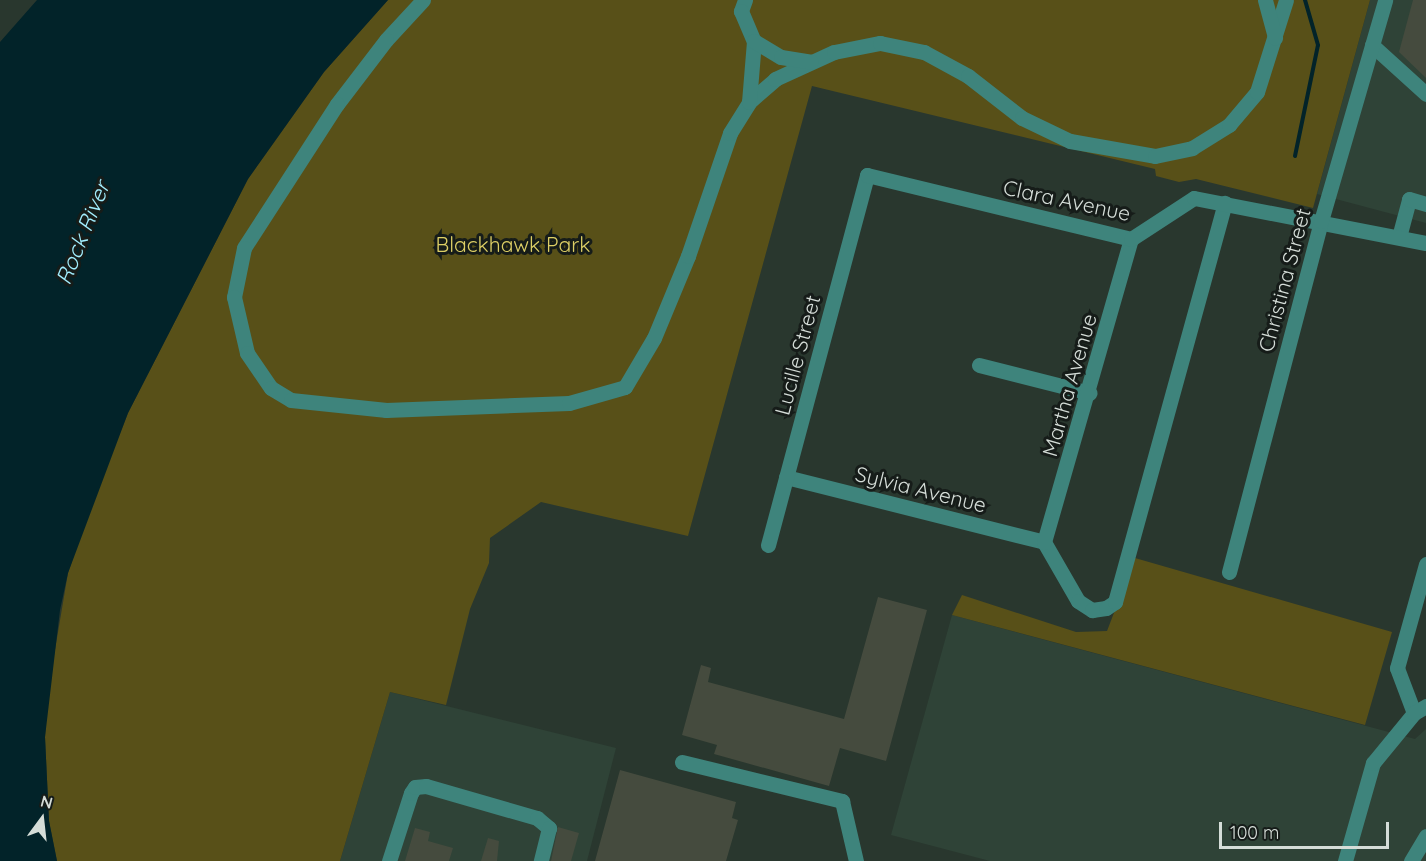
<!DOCTYPE html>
<style>
body{margin:0}
#map{position:relative;width:1426px;height:861px;overflow:hidden;background:#29372e;font-family:Quicksand,sans-serif}
div>[style]{position:absolute}
[style*='--x']{left:calc(var(--x)*1px);top:calc(var(--y)*1px);width:calc(var(--w)*1px);rotate:calc(var(--a)*1deg)}
.built>*{inset:0;background:#2f4337}
.green>*{inset:0;background:#585018}
.water>*{inset:0;background:#022329}
.stream>*{height:4px;margin:-2px;padding:0 2px;transform-origin:2px;border-radius:2px;background:#022329}
.building>*{inset:0;background:#454b3e}
.minor>*{height:15px;margin:-7.5px;padding:0 7.5px;transform-origin:7.5px;border-radius:7.5px;background:#3e847c}
span{translate:-50% -50%;white-space:nowrap;text-align:center;line-height:1.15;-webkit-text-stroke:6px #161c19;paint-order:stroke}
.street-label{font-size:21px;color:#d5ddd8}
.park-label{font-size:21px;color:#ddcf65}
.water-label{font-size:22px;color:#a2eefe;font-style:italic}
.north{position:absolute;left:12px;top:789px;width:60px;height:60px;-webkit-text-stroke:4px #161c19;paint-order:stroke;rotate:15deg;font-size:16px;font-weight:700;line-height:24px;text-align:center;color:#d5ddd8}
.north::after{content:'';display:block;margin:auto;width:21px;height:27px;background:#d5ddd8;clip-path:polygon(50% 0,100% 100%,50% 72%,0 100%)}
.scale{position:absolute;left:1219px;top:822px;width:170px;height:27px;box-sizing:border-box;border:3px solid #d5ddd8;border-top:0;padding-left:8px;font-size:18px;line-height:21px;white-space:nowrap;color:#d5ddd8;-webkit-text-stroke:4px #161c19;paint-order:stroke}
</style>
<div id="map">
<div class="built">
<div style="clip-path:polygon(1370px 0,1426px 0,1426px 223px,1317px 194px)"></div>
<div style="clip-path:polygon(952px 615px,1415px 739px,1426px 729px,1426px 861px,990px 861px,891px 835px)"></div>
<div style="clip-path:polygon(390px 692px,616px 748px,587px 861px,340px 861px)"></div>
</div>
<div class="green">
<div style="clip-path:polygon(388px 0,1370px 0,1313px 208px,1196px 179px,1179px 182px,1156px 176px,1155px 169px,812px 86px,688px 536px,541px 502px,490px 538px,489px 563px,470px 609px,446px 705px,390px 692px,340px 861px,57px 861px,49px 821px,45px 737px,48px 691px,68px 573px,90px 508px,128px 413px,248px 179px,324px 72px)"></div>
<div style="clip-path:polygon(1135px 558px,1392px 632px,1365px 725px,952px 615px,962px 595px,1076px 632px,1107px 631px)"></div>
</div>
<div class="water">
<div style="clip-path:polygon(37px 0,388px 0,324px 72px,248px 179px,128px 413px,68px 573px,60px 610px,45px 737px,49px 821px,57px 861px,0 861px,0 42px)"></div>
</div>
<div class="stream">
<div style="--x:1295;--y:156;--w:113;--a:-78.3"></div>
<div style="--x:1318;--y:45;--w:47;--a:-106.1"></div>
</div>
<div class="building">
<div style="clip-path:polygon(1413px 0,1426px 0,1426px 78px,1399px 52px)"></div>
<div style="clip-path:polygon(878px 597px,927px 610px,886px 761px,840px 748px,829px 786px,714px 754px,717px 745px,682px 735px,701px 665px,711px 668px,708px 682px,844px 719px)"></div>
<div style="clip-path:polygon(620px 770px,736px 802px,732px 818px,738px 820px,726px 861px,595px 861px)"></div>
<div style="clip-path:polygon(558px 827px,579px 833px,571px 861px,551px 861px)"></div>
<div style="clip-path:polygon(415px 828px,430px 832px,428px 841px,453px 848px,449px 861px,405px 861px)"></div>
<div style="clip-path:polygon(488px 838px,499px 841px,497px 861px,481px 861px)"></div>
</div>
<div class="minor">
<div style="--x:423;--y:0;--w:54;--a:132.8"></div>
<div style="--x:386;--y:40;--w:81;--a:127.4"></div>
<div style="--x:337;--y:104;--w:171;--a:122.9"></div>
<div style="--x:244;--y:248;--w:50;--a:101.5"></div>
<div style="--x:234;--y:297;--w:57;--a:76.9"></div>
<div style="--x:247;--y:353;--w:42;--a:55.6"></div>
<div style="--x:271;--y:388;--w:23;--a:31"></div>
<div style="--x:291;--y:400;--w:96;--a:6"></div>
<div style="--x:386;--y:410;--w:183;--a:-2.2"></div>
<div style="--x:569;--y:403;--w:58;--a:-15.9"></div>
<div style="--x:625;--y:387;--w:57;--a:-59.4"></div>
<div style="--x:654;--y:338;--w:89;--a:-67.5"></div>
<div style="--x:688;--y:256;--w:130;--a:-71.1"></div>
<div style="--x:730;--y:133;--w:36;--a:-58"></div>
<div style="--x:749;--y:102;--w:35;--a:-41"></div>
<div style="--x:775;--y:79;--w:65;--a:-24.6"></div>
<div style="--x:834;--y:52;--w:47;--a:-11.1"></div>
<div style="--x:880;--y:43;--w:45;--a:11.6"></div>
<div style="--x:924;--y:52;--w:50;--a:28.6"></div>
<div style="--x:968;--y:76;--w:68;--a:37.9"></div>
<div style="--x:1022;--y:118;--w:53;--a:25.6"></div>
<div style="--x:1070;--y:141;--w:86;--a:10"></div>
<div style="--x:1155;--y:156;--w:38;--a:-12"></div>
<div style="--x:1192;--y:148;--w:44;--a:-31.9"></div>
<div style="--x:1229;--y:125;--w:43;--a:-49.7"></div>
<div style="--x:1257;--y:92;--w:96;--a:-72.5"></div>
<div style="--x:745;--y:0;--w:12;--a:110"></div>
<div style="--x:741;--y:11;--w:33;--a:67"></div>
<div style="--x:754;--y:41;--w:61;--a:94.7"></div>
<div style="--x:1265;--y:0;--w:39;--a:75"></div>
<div style="--x:754;--y:41;--w:31;--a:31"></div>
<div style="--x:781;--y:57;--w:30;--a:9"></div>
<div style="--x:1372;--y:45;--w:73;--a:42.2"></div>
<div style="--x:1399;--y:237;--w:39;--a:-75"></div>
<div style="--x:1409;--y:199;--w:18;--a:16"></div>
<div style="--x:979;--y:365;--w:114;--a:14.2"></div>
<div style="--x:786;--y:477;--w:266;--a:14.1"></div>
<div style="--x:1044;--y:542;--w:68;--a:60"></div>
<div style="--x:1078;--y:601;--w:17;--a:33"></div>
<div style="--x:1092;--y:610;--w:14;--a:-8"></div>
<div style="--x:1106;--y:608;--w:11;--a:-34"></div>
<div style="--x:1115;--y:602;--w:414;--a:-74.6"></div>
<div style="--x:1044;--y:542;--w:315;--a:-74"></div>
<div style="--x:768;--y:545;--w:383;--a:-75"></div>
<div style="--x:867;--y:175;--w:272;--a:13.6"></div>
<div style="--x:1131;--y:239;--w:75;--a:-33.1"></div>
<div style="--x:1194;--y:198;--w:236;--a:11"></div>
<div style="--x:1229;--y:572;--w:363;--a:-75.3"></div>
<div style="--x:1321;--y:221;--w:230;--a:-73.8"></div>
<div style="--x:1414;--y:713;--w:48;--a:-110.7"></div>
<div style="--x:1397;--y:668;--w:108;--a:-74.4"></div>
<div style="--x:682;--y:762;--w:165;--a:13.7"></div>
<div style="--x:842;--y:801;--w:62;--a:76.9"></div>
<div style="--x:389;--y:861;--w:71;--a:-72.1"></div>
<div style="--x:411;--y:793;--w:7;--a:-56"></div>
<div style="--x:415;--y:787;--w:11;--a:-5"></div>
<div style="--x:426;--y:786;--w:116;--a:16.1"></div>
<div style="--x:537;--y:818;--w:16;--a:40"></div>
<div style="--x:549;--y:828;--w:34;--a:104"></div>
<div style="--x:1345;--y:861;--w:102;--a:-74.1"></div>
<div style="--x:1373;--y:763;--w:65;--a:-50.6"></div>
<div style="--x:1414;--y:713;--w:14;--a:-30"></div>
<div style="--x:1411;--y:861;--w:29;--a:-59"></div>
</div>
<div class="street-label">
<span style="left:1067px;top:200px;rotate:12deg">Clara Avenue</span>
<span style="left:1284px;top:280px;rotate:-75deg">Christina Street</span>
<span style="left:797px;top:355px;rotate:-75deg">Lucille Street</span>
<span style="left:1069px;top:385px;rotate:-74deg">Martha Avenue</span>
<span style="left:921px;top:489px;rotate:14deg">Sylvia Avenue</span>
</div>
<div class="park-label">
<span style="left:513px;top:244px">Blackhawk Park</span>
</div>
<div class="water-label">
<span style="left:83px;top:233px;rotate:-68deg">Rock River</span>
</div>
<div class="north">N</div>
<div class="scale">100 m</div>
</div>
